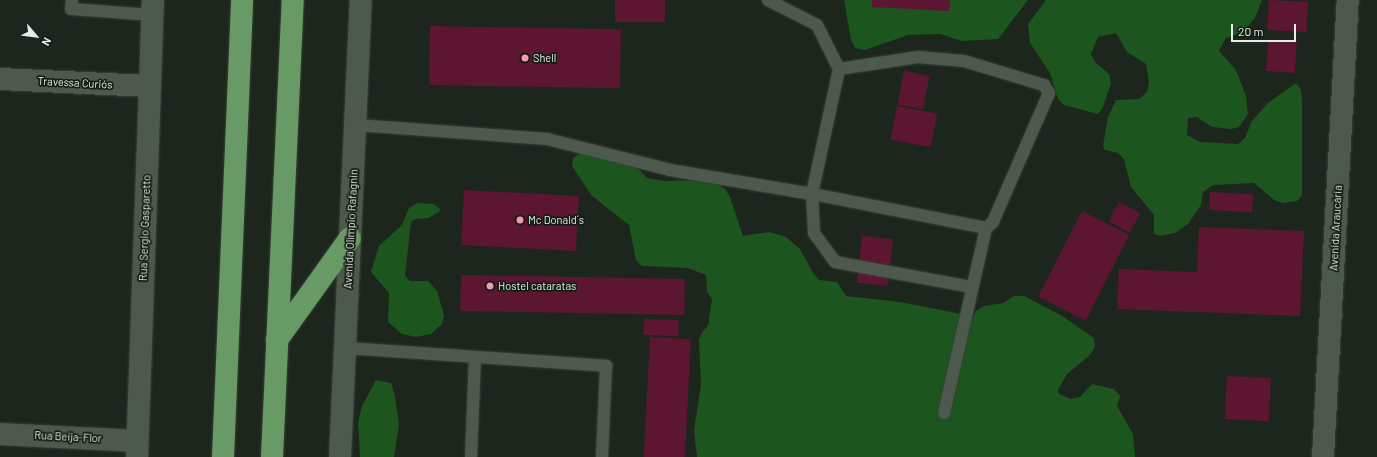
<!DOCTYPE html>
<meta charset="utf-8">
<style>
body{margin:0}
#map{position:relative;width:1377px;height:457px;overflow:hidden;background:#1d261d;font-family:Barlow,sans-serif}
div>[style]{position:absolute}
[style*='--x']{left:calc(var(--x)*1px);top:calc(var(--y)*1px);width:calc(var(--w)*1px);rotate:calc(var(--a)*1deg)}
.forest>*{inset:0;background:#1c551e}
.building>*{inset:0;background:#5d1631;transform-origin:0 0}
.roads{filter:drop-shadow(0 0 1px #384038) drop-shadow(0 0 1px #384038)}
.lane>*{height:12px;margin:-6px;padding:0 6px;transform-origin:6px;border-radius:6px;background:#4e594e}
.street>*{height:22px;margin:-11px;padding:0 11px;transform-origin:11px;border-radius:11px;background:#4e594e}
.secondary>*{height:22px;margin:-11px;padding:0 11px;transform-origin:11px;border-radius:11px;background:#4e594e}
.highway>*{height:22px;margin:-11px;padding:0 11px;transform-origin:11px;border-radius:11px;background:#679a65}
.dots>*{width:11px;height:11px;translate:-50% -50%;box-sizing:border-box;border:2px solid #141d14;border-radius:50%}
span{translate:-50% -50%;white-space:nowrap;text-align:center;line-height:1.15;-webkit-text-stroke:3.5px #141d14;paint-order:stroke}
.poi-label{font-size:11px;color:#e6ece6}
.left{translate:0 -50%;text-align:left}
.street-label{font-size:11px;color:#e6ece6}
.north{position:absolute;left:16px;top:16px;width:40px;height:40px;-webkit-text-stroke:3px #141d14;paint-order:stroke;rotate:118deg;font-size:11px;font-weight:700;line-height:16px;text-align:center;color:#e6ece6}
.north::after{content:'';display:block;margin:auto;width:14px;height:18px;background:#e6ece6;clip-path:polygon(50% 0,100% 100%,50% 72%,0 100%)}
.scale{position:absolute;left:1231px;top:24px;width:65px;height:18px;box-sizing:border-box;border:2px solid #e6ece6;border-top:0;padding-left:5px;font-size:12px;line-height:14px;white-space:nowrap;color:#e6ece6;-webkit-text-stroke:3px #141d14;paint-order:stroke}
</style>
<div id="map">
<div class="forest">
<div style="clip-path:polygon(844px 0,1028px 0,998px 39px,962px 41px,940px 34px,908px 35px,865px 50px,855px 48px,851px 40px)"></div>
<div style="clip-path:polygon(1046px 0,1262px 0,1255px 18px,1243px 32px,1226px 38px,1219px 51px,1236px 70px,1246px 96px,1248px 114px,1239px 127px,1231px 129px,1212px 127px,1197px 117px,1188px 118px,1187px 135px,1200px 142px,1238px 144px,1245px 138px,1252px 121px,1268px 103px,1296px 83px,1301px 90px,1302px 99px,1302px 195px,1297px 201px,1283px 203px,1274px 200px,1254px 183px,1213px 185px,1203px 192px,1201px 205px,1188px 224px,1175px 233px,1161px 236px,1154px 234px,1154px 215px,1131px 187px,1124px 159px,1118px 153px,1105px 150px,1103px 146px,1108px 117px,1116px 100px,1139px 99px,1147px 92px,1149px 83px,1146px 64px,1127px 52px,1116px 33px,1098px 37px,1091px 54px,1095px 62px,1109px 74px,1111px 83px,1103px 107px,1098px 114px,1064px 105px,1058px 99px,1050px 73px,1030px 43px,1028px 24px)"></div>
<div style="clip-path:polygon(580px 153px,606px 156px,640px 170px,647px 178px,664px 181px,709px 180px,725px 189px,730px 197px,743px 236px,769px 232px,786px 237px,800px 249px,813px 273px,819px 280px,837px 282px,846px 296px,900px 302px,961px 314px,972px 319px,976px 311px,984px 306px,1003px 303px,1014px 296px,1024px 296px,1062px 316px,1094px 338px,1095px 347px,1089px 356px,1067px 374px,1058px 390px,1059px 394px,1071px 399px,1080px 397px,1092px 384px,1114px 389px,1120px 396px,1117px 406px,1133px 434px,1135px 457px,697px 457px,694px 430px,701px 385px,699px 340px,702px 332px,708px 326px,712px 299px,707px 292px,706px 275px,688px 268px,642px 266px,636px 260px,629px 225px,592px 196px,572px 166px,573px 158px)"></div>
<div style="clip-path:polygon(417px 203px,434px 204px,441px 210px,429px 218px,415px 219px,411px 222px,405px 276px,410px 281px,428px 281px,437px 291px,444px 315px,442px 324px,431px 334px,416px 337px,402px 334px,388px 322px,389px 293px,371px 272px,379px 246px,402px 225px,409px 208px)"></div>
<div style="clip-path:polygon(376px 380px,391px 383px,395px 396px,399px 425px,394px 457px,360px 457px,358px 422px,362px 406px)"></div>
</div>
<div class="building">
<div style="left:615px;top:0;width:50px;height:22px"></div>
<div style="clip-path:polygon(872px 0,950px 0,949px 11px,872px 7px)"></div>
<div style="left:1269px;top:0;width:39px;height:30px;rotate:3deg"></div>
<div style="left:430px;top:26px;width:191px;height:59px;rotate:1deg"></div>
<div style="left:1268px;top:40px;width:29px;height:31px;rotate:4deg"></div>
<div style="left:904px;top:71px;width:26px;height:34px;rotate:11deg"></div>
<div style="left:897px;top:106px;width:41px;height:34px;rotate:11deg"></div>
<div style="left:464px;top:190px;width:115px;height:55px;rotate:3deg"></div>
<div style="left:1210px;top:192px;width:43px;height:18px;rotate:3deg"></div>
<div style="left:1119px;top:202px;width:24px;height:22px;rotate:28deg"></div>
<div style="left:1082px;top:211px;width:53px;height:96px;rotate:27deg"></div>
<div style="clip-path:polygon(1199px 227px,1304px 231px,1300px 316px,1117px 309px,1119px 269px,1197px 272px)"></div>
<div style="left:862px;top:236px;width:31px;height:47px;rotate:6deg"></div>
<div style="left:461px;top:275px;width:224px;height:36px;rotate:1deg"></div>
<div style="left:644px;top:319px;width:35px;height:16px;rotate:2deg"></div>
<div style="left:650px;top:337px;width:41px;height:120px;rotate:3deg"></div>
<div style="left:1227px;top:376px;width:44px;height:43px;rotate:3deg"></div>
</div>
<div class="roads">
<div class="lane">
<div style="--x:72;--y:0;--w:9;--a:96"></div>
<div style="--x:71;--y:9;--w:82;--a:4.2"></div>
<div style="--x:839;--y:69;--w:80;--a:-8.6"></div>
<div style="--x:918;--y:57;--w:46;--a:5"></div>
<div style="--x:964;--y:61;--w:84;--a:16.7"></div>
<div style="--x:1044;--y:85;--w:9;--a:58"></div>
<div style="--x:1049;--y:93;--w:141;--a:113.5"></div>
<div style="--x:993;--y:222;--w:9;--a:139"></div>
<div style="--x:986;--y:228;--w:177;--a:-168.9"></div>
<div style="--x:812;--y:194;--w:39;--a:87"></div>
<div style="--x:814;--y:233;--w:36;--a:54"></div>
<div style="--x:835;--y:262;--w:138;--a:10.4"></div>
<div style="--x:356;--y:125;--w:192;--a:4.2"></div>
<div style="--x:547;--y:139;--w:127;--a:14.1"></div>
<div style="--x:670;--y:170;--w:144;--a:9.6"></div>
<div style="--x:812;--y:194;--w:128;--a:-77.8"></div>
<div style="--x:839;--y:69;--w:49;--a:-116.6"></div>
<div style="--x:817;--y:25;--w:55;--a:-153"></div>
<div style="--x:345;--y:348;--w:262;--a:3.9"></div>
<div style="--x:606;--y:366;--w:91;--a:92.5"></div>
<div style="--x:944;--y:413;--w:190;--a:-77.2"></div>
<div style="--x:471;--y:457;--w:100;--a:-87.7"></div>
</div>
<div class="street">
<div style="--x:0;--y:79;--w:150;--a:2.7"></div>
<div style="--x:0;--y:434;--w:137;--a:2.9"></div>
<div style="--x:1323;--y:457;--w:458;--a:-86.9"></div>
</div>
<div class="secondary">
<div style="--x:137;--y:457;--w:457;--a:-88"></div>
<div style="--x:340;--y:457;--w:457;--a:-87.4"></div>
</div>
<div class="highway">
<div style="--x:277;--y:340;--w:125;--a:-54.4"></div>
<div style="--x:223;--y:457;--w:457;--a:-87.6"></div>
<div style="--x:272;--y:457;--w:457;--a:-87.4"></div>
</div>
</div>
<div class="dots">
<div style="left:525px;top:58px;background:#f19ab2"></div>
<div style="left:520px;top:220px;background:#f19ab2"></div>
<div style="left:490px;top:286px;background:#f19ab2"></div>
</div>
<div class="poi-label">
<span class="left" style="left:533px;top:58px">Shell</span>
<span class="left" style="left:528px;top:220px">Mc Donald´s</span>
<span class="left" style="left:498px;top:286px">Hostel cataratas</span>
</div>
<div class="street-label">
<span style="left:75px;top:83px;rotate:3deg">Travessa Curiós</span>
<span style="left:145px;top:228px;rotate:-88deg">Rua Sergio Gasparetto</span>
<span style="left:1336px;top:228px;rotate:-87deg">Avenida Araucária</span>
<span style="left:351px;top:229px;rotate:-87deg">Avenida Olímpio Rafagnin</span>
<span style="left:68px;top:437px;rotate:3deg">Rua Beija-Flor</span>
</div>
<div class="north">N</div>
<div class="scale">20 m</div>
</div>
